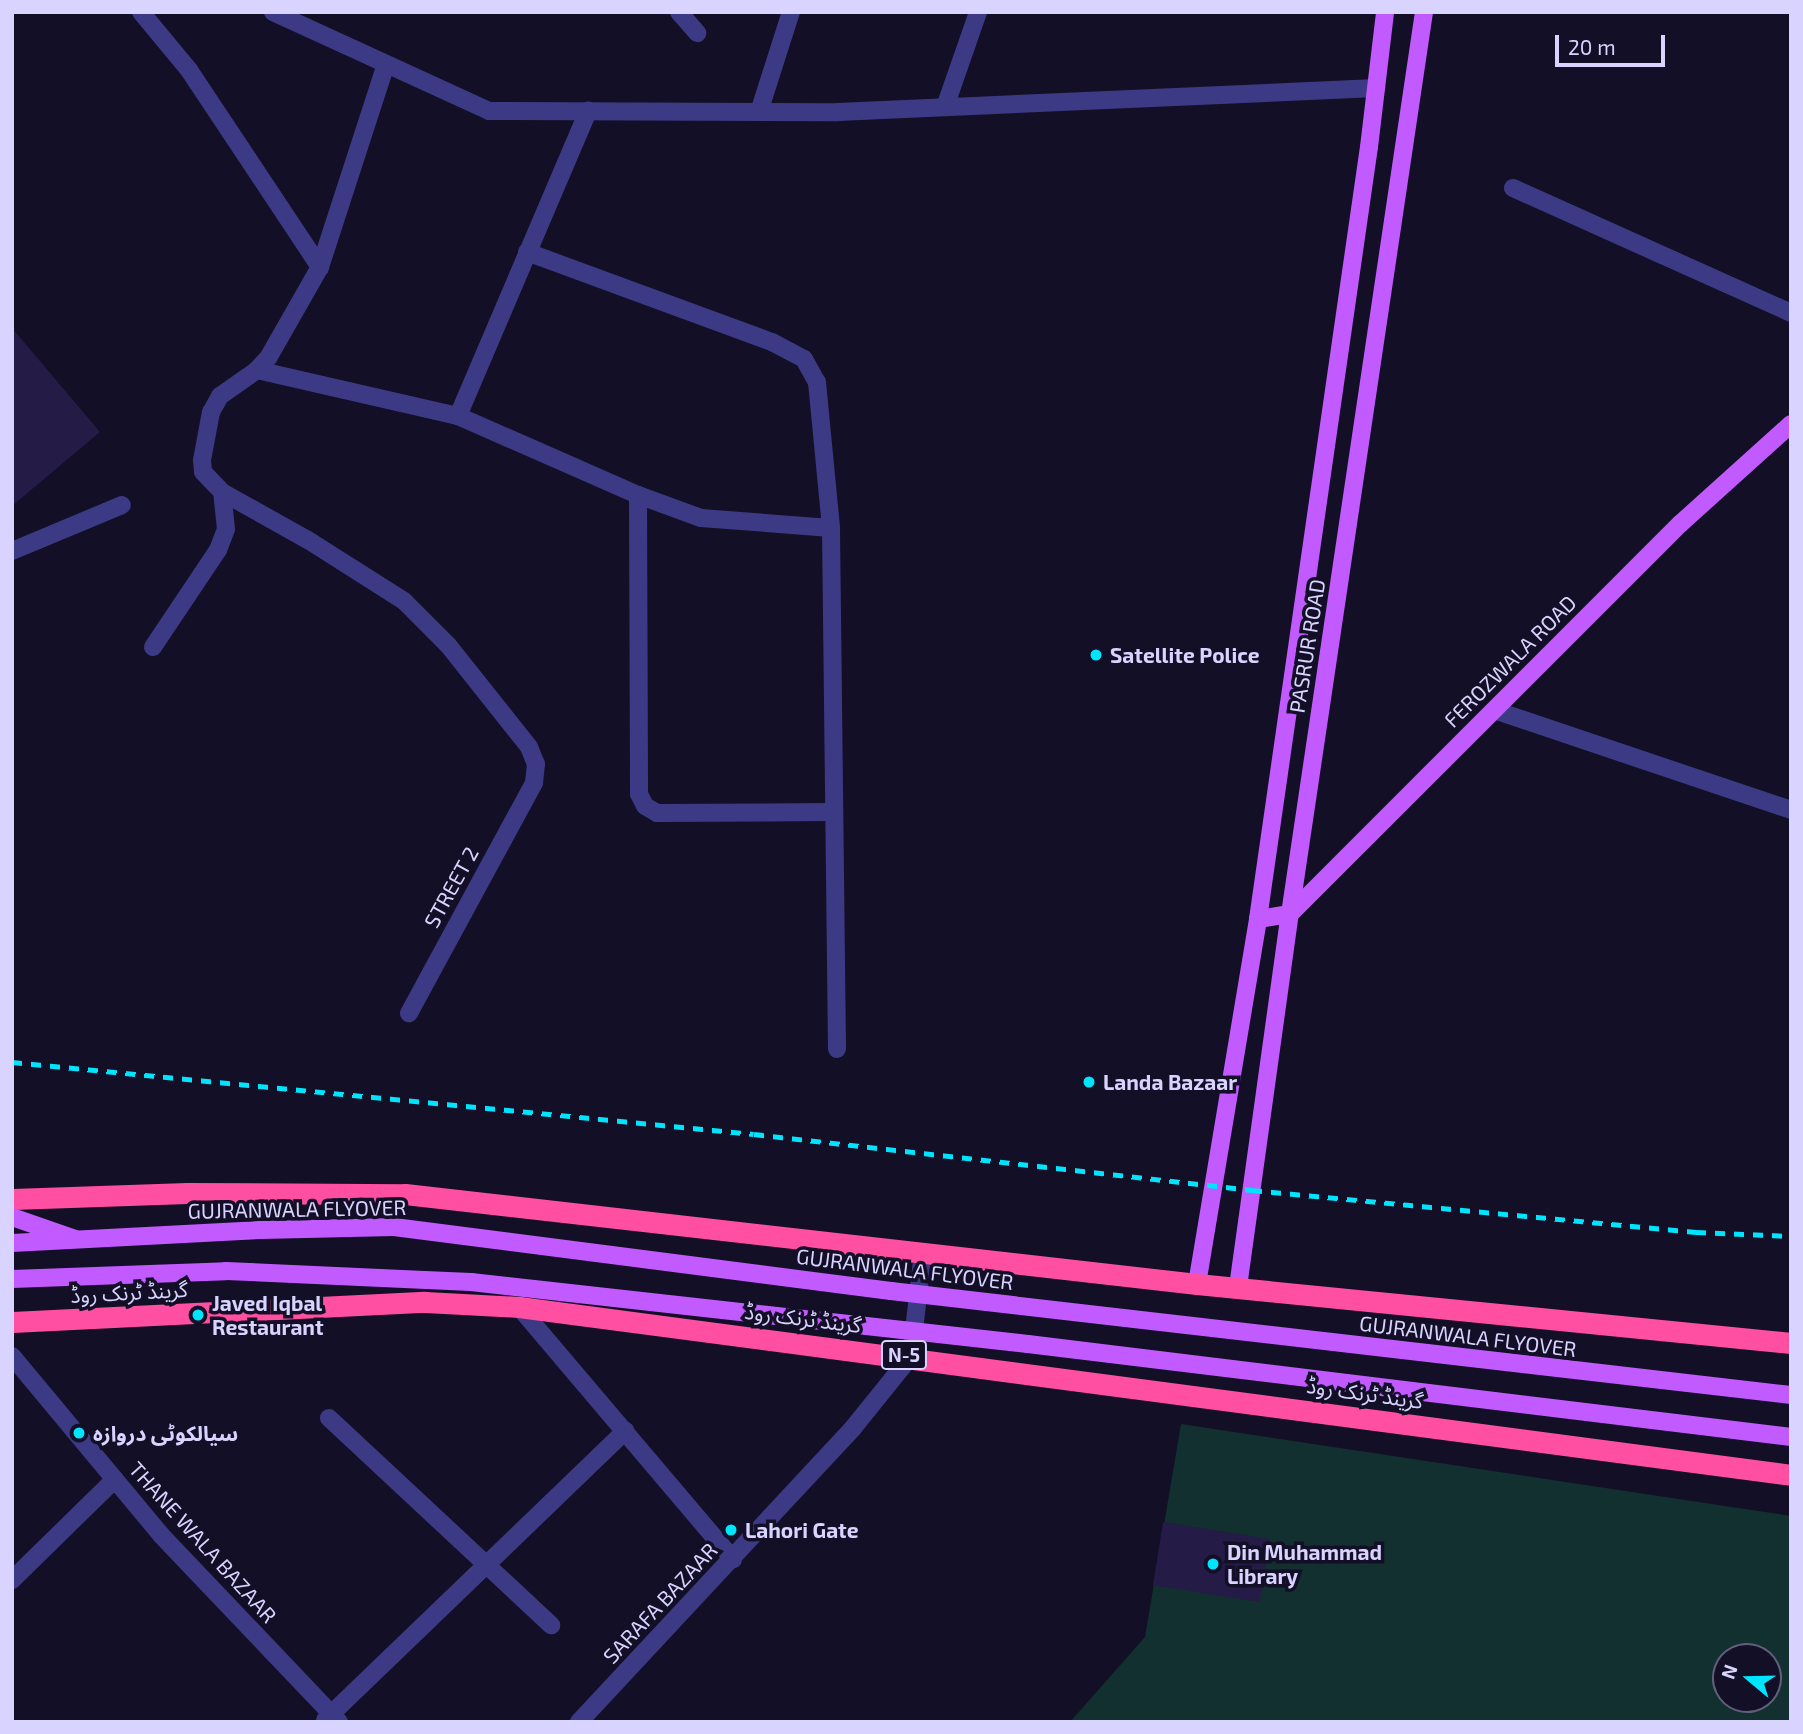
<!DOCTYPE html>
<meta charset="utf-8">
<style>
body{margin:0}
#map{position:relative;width:1803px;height:1734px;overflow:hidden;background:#130f26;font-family:"Exo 2","Noto Sans Arabic",sans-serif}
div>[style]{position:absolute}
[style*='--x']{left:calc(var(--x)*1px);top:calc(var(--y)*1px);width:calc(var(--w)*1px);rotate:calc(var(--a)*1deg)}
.green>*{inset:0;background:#12302f}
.building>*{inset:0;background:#241b47;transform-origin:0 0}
.minor>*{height:18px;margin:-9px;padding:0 9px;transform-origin:9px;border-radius:9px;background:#3d3a85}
.major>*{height:18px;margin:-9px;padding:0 9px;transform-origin:9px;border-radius:9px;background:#c25bff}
.highway>*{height:21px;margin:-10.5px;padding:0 10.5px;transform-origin:10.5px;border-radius:10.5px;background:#ff4fa3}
.rail>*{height:5px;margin-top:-2.5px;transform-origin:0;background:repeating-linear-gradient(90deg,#00e5ff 0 10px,transparent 0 19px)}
.major-bridge>*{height:18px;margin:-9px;padding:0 9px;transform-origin:9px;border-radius:9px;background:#c25bff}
.dots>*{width:19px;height:19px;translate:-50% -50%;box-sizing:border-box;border:4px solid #130f26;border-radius:50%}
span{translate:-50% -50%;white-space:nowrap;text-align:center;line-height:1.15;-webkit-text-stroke:7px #130f26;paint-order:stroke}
.shield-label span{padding:2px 5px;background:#130f26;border:2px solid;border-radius:5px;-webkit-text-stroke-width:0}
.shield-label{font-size:19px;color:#d9d4ff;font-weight:700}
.street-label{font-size:21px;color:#d9d4ff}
.poi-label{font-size:21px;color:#d9d4ff;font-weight:700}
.left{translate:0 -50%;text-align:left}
.frame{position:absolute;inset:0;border:14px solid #d9d4ff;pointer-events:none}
.north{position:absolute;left:1712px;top:1643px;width:70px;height:70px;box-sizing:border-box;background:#130f26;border:2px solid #625e7d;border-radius:50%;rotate:289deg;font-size:19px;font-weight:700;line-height:28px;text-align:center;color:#d9d4ff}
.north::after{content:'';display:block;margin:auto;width:24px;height:32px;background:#00e5ff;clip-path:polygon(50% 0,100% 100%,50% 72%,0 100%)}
.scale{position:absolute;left:1555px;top:35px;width:110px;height:32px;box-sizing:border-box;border:4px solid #d9d4ff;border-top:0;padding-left:9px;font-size:21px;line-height:24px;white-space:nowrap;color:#d9d4ff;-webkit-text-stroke:5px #130f26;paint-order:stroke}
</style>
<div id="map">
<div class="green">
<div style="clip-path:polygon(evenodd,1181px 1424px,1791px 1516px,1791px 1722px,1070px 1722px,1145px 1637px,1181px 1424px,1726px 1657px,1768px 1657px,1768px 1699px,1726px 1699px,1726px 1657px)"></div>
</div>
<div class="building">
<div style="clip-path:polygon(12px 328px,100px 432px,12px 506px)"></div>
<div style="left:1163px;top:1522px;width:108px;height:64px;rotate:9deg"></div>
</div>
<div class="minor">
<div style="--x:141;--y:12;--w:75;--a:50.4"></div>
<div style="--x:189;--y:70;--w:237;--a:56.4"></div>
<div style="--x:273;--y:12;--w:238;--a:24.6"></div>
<div style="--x:489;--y:111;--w:349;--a:0.2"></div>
<div style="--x:838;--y:112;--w:539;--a:-2.55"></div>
<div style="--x:679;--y:12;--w:28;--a:49"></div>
<div style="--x:386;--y:64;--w:213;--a:108"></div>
<div style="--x:320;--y:267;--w:105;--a:119.7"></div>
<div style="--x:268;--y:358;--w:16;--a:133"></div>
<div style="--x:257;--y:370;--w:45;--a:144.9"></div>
<div style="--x:220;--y:396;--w:18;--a:119"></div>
<div style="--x:211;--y:412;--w:49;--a:100.6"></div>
<div style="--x:202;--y:460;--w:12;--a:85"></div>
<div style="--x:203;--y:472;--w:28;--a:46"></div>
<div style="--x:222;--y:492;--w:98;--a:29.2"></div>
<div style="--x:308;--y:540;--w:114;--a:32.4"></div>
<div style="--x:404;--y:601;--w:62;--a:45"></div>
<div style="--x:448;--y:645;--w:130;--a:51.5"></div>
<div style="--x:529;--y:747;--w:18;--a:68"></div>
<div style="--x:536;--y:764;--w:19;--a:96"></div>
<div style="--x:534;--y:783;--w:262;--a:118.5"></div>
<div style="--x:945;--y:107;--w:101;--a:-70.8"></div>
<div style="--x:759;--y:112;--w:105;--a:-72.3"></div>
<div style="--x:1513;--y:188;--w:305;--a:24.2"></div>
<div style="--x:527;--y:252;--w:261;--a:20.2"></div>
<div style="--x:772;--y:342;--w:36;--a:28"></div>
<div style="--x:804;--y:359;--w:26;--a:61"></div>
<div style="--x:817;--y:382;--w:147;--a:84.5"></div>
<div style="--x:831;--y:528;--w:521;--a:89.34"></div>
<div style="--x:257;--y:370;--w:206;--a:12.9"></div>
<div style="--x:458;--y:416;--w:197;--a:23.7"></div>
<div style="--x:638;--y:495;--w:67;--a:20.1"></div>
<div style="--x:701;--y:518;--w:130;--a:4.4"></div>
<div style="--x:458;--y:416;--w:332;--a:-66.9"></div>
<div style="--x:638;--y:495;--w:299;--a:89.8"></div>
<div style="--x:639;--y:794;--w:13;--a:63"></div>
<div style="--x:645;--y:806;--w:14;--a:30"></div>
<div style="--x:657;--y:813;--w:177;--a:-0.3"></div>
<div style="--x:12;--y:551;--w:119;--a:-22.7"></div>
<div style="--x:153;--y:647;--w:117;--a:-56.2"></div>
<div style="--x:218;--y:550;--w:22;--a:-69"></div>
<div style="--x:226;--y:529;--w:37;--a:-96"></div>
<div style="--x:1494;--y:710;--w:313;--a:18.6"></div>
<div style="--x:519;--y:1307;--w:331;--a:49.7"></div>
<div style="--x:12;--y:1356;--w:233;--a:50.2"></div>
<div style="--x:161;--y:1535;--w:258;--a:46.4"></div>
<div style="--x:329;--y:1418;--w:304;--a:43"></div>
<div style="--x:12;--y:1580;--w:144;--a:-44.4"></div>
<div style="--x:325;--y:1720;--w:417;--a:-43.9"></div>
<div style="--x:579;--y:1722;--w:402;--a:-47"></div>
<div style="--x:853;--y:1428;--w:92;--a:-51.1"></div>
<div style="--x:911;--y:1356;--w:104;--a:-83.4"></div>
</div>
<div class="major">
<div style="--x:1258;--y:919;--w:32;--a:-9"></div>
<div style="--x:1290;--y:914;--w:552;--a:-45"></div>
<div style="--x:1680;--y:524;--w:149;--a:-42"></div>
<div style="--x:12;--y:1217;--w:67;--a:19.2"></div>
<div style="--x:1197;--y:1284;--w:370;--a:-80.5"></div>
<div style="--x:1258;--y:919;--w:780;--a:-81.82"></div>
<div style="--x:1369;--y:147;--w:136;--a:-83.2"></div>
<div style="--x:1238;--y:1287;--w:377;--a:-82.1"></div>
<div style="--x:1290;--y:914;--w:912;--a:-81.55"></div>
</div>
<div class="highway">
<div style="--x:12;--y:1199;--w:175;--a:-2"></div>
<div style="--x:187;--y:1193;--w:218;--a:0.3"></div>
<div style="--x:405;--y:1194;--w:797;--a:6.48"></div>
<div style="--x:1197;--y:1284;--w:597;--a:5.67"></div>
<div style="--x:12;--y:1322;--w:413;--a:-2.8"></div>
<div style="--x:425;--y:1302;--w:94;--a:3"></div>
<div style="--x:519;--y:1307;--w:1283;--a:7.52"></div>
</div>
<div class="rail">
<div style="--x:12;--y:1062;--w:745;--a:5.54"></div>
<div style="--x:754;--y:1134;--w:501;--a:6.42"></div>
<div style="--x:1252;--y:1190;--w:446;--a:5.4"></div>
<div style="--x:1696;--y:1232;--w:95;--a:2.4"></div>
</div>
<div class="major-bridge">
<div style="--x:12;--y:1243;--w:249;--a:-3"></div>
<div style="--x:261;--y:1230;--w:133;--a:-1.3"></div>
<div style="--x:394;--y:1227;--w:501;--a:7.34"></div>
<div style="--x:891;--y:1291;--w:906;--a:6.59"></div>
<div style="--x:12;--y:1279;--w:214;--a:-2.1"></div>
<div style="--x:226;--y:1271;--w:245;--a:2.6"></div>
<div style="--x:471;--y:1282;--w:560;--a:6.35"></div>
<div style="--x:1028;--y:1344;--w:769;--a:6.95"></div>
</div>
<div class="dots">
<div style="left:1096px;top:655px;background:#00e5ff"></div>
<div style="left:1089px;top:1082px;background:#00e5ff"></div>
<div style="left:198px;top:1315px;background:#00e5ff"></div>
<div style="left:79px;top:1433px;background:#00e5ff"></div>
<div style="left:731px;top:1530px;background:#00e5ff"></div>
<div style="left:1213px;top:1564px;background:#00e5ff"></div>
</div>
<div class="shield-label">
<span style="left:904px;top:1355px">N-5</span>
</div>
<div class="street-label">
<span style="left:1307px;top:646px;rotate:-81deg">PASRUR ROAD</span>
<span style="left:1510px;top:661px;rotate:-45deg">FEROZWALA ROAD</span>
<span style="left:451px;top:887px;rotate:-61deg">STREET 2</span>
<span style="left:297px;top:1209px;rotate:-1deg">GUJRANWALA FLYOVER</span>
<span style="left:905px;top:1269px;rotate:7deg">GUJRANWALA FLYOVER</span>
<span style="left:129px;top:1292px;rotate:-3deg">گرینڈ ٹرنک روڈ</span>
<span style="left:803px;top:1318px;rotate:7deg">گرینڈ ٹرنک روڈ</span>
<span style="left:1468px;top:1336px;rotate:7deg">GUJRANWALA FLYOVER</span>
<span style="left:1365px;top:1393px;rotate:8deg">گرینڈ ٹرنک روڈ</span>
<span style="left:203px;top:1542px;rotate:48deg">THANE WALA BAZAAR</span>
<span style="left:660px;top:1603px;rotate:-47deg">SARAFA BAZAAR</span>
</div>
<div class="poi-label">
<span class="left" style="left:1110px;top:655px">Satellite Police</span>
<span class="left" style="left:1103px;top:1082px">Landa Bazaar</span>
<span class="left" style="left:212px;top:1315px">Javed Iqbal<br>Restaurant</span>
<span class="left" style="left:93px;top:1433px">سیالکوٹی دروازہ</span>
<span class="left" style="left:745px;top:1530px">Lahori Gate</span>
<span class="left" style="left:1227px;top:1564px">Din Muhammad<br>Library</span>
</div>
<div class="frame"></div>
<div class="north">N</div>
<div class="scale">20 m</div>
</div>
